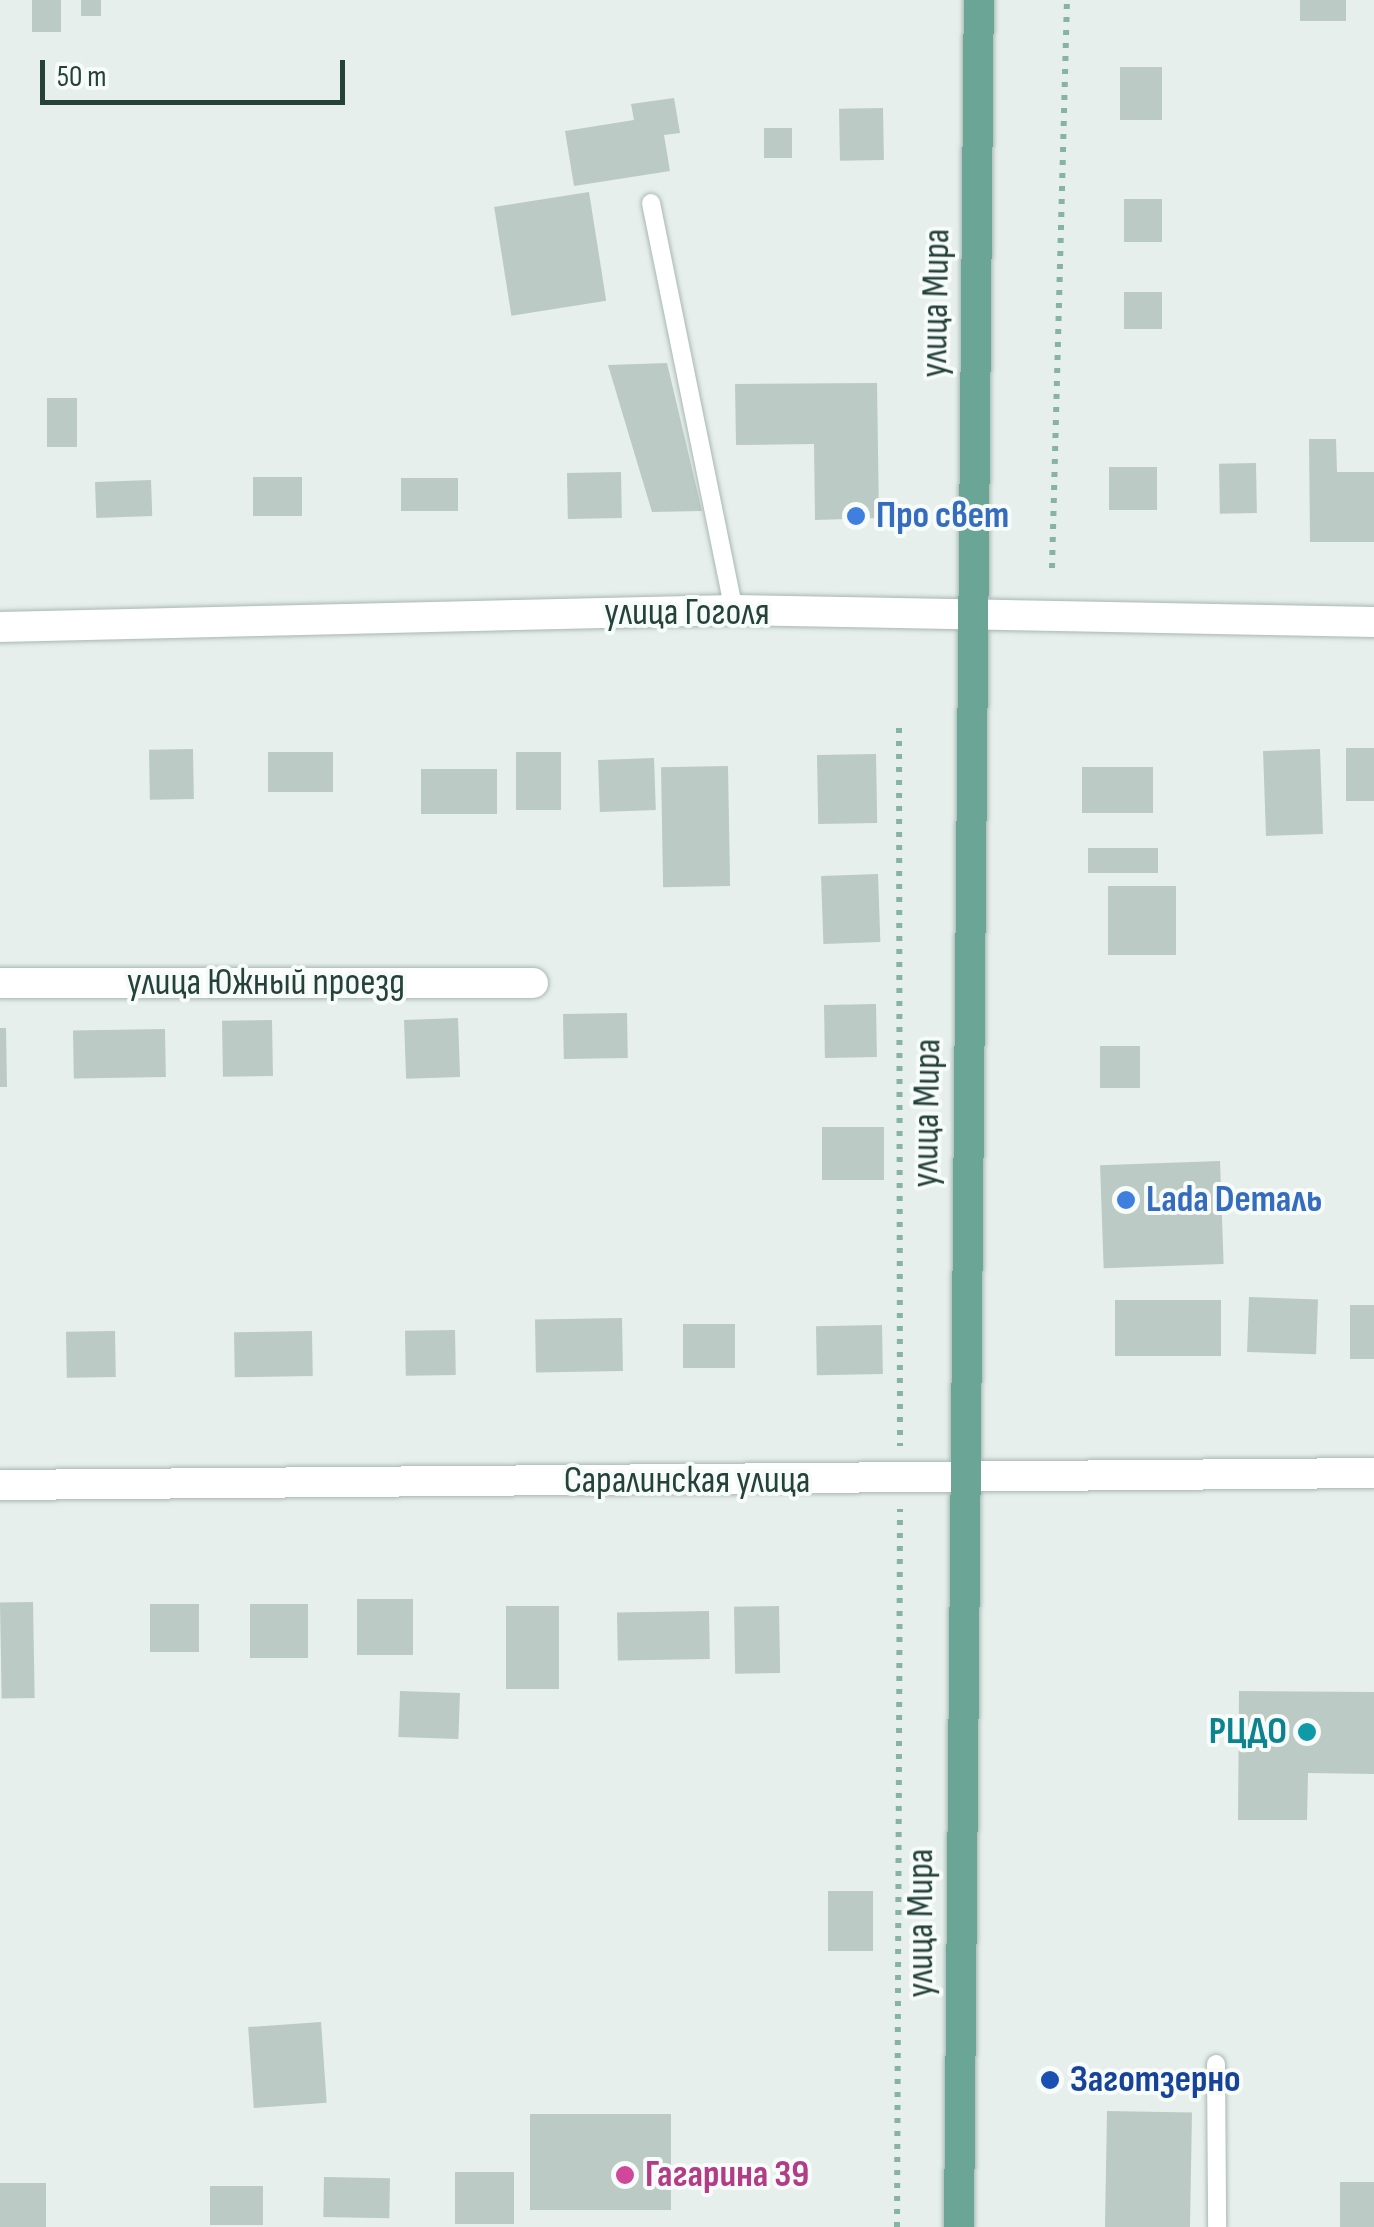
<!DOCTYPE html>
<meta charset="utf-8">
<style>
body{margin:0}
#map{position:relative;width:1374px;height:2227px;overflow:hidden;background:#e6efeb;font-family:"Sofia Sans Condensed",sans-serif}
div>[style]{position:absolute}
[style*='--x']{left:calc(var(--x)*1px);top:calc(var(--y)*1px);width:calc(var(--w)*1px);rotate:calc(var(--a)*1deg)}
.building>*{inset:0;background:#bbcac4;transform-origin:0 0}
.path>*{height:6px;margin-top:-3px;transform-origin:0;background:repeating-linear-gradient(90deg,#86b3a5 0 5px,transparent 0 13px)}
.roads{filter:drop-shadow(0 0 2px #a8b8b2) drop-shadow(0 0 2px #a8b8b2)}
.service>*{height:18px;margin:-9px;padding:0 9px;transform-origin:9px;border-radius:9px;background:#fff}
.minor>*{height:30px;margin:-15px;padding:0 15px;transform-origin:15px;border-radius:15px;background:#fff}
.primary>*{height:30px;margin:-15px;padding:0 15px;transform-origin:15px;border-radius:15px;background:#6aa596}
.dots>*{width:28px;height:28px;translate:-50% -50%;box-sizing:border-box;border:5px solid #f7fbf9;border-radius:50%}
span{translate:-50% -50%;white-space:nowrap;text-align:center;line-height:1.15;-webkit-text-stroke:8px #f7fbf9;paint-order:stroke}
.street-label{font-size:38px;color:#24423a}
.shop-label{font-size:38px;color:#366cbe;font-weight:700}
.left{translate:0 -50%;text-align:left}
.culture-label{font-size:38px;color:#0d838f;font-weight:700}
.right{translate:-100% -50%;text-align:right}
.transit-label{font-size:38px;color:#164399;font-weight:700}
.hotel-label{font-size:38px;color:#b23c85;font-weight:700}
.scale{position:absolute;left:40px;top:60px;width:305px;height:45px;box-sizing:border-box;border:5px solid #24423a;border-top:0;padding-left:12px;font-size:30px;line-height:35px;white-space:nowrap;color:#24423a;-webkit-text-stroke:8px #f7fbf9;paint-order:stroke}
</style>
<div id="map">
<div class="building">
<div style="left:32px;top:0;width:29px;height:32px"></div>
<div style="left:81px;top:0;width:20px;height:16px"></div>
<div style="left:1300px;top:0;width:46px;height:21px"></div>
<div style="left:1120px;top:67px;width:42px;height:53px"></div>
<div style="clip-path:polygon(674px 98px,680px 133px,664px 135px,670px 171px,574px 186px,565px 131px,634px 120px,631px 104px)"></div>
<div style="left:883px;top:108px;width:52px;height:44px;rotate:89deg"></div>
<div style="left:764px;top:128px;width:28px;height:30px"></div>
<div style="left:589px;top:192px;width:110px;height:96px;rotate:81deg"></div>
<div style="left:1124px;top:199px;width:38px;height:43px"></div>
<div style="left:1124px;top:292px;width:38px;height:37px"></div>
<div style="clip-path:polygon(667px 363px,702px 511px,652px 512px,608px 365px)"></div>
<div style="clip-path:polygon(877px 383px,879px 518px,815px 520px,814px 444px,736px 445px,735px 384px)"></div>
<div style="left:47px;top:398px;width:30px;height:49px"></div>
<div style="clip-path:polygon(1309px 439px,1336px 439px,1337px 472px,1374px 472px,1374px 542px,1310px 542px)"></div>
<div style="left:1256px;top:463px;width:50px;height:37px;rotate:89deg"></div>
<div style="left:1109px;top:467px;width:48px;height:43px"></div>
<div style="left:621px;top:472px;width:46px;height:54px;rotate:89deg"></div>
<div style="left:302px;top:477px;width:39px;height:49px;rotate:90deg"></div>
<div style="left:458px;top:478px;width:33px;height:57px;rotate:90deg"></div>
<div style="left:151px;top:480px;width:36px;height:56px;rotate:88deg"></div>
<div style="left:1346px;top:748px;width:28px;height:53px"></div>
<div style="left:193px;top:749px;width:50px;height:44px;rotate:89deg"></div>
<div style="left:1320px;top:749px;width:85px;height:57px;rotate:88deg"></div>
<div style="left:268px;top:752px;width:65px;height:40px"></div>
<div style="left:516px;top:752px;width:45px;height:58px"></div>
<div style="left:876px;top:754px;width:69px;height:59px;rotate:89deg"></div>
<div style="left:654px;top:758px;width:52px;height:56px;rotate:88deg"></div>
<div style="left:728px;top:766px;width:120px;height:67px;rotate:89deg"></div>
<div style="left:1082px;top:767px;width:71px;height:46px"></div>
<div style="left:497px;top:769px;width:45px;height:76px;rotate:90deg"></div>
<div style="left:1088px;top:848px;width:70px;height:25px"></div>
<div style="left:878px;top:874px;width:68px;height:57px;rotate:88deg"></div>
<div style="left:1108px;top:886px;width:68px;height:69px"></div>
<div style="left:876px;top:1004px;width:53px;height:52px;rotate:89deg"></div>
<div style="left:627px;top:1013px;width:45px;height:64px;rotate:89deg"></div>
<div style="left:458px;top:1018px;width:59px;height:54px;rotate:88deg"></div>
<div style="left:272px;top:1020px;width:56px;height:50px;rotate:89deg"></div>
<div style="clip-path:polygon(0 1028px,6px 1028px,7px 1087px,0 1087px)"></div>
<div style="left:165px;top:1029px;width:48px;height:92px;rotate:89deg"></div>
<div style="left:1100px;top:1046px;width:40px;height:42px"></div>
<div style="left:884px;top:1127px;width:53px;height:62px;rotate:90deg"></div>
<div style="left:1220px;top:1161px;width:103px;height:120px;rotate:88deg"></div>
<div style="left:1249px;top:1297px;width:69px;height:55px;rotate:2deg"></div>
<div style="left:1221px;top:1300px;width:56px;height:106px;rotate:90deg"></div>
<div style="left:1350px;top:1305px;width:24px;height:54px"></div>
<div style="left:622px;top:1318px;width:53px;height:87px;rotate:89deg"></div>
<div style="left:683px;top:1324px;width:52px;height:44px"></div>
<div style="left:882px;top:1325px;width:49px;height:66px;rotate:89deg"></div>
<div style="left:455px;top:1330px;width:45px;height:50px;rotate:89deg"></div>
<div style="left:115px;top:1331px;width:46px;height:49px;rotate:89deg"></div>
<div style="left:312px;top:1331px;width:45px;height:78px;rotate:89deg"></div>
<div style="left:413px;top:1599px;width:56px;height:56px;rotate:90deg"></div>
<div style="left:33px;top:1602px;width:96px;height:33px;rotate:89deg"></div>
<div style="left:199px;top:1604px;width:48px;height:49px;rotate:90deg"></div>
<div style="left:308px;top:1604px;width:54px;height:58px;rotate:90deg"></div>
<div style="left:506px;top:1606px;width:53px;height:83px"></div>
<div style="left:779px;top:1606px;width:67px;height:45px;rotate:89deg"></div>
<div style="left:709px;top:1611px;width:48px;height:92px;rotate:89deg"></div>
<div style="left:400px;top:1691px;width:60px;height:46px;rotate:2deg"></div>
<div style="clip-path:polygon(1239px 1691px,1374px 1692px,1374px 1774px,1308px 1773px,1307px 1820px,1238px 1820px)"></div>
<div style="left:828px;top:1891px;width:45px;height:60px"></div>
<div style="left:321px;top:2022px;width:81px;height:73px;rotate:86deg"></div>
<div style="left:1107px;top:2111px;width:85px;height:116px;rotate:1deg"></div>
<div style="left:530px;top:2114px;width:141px;height:96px"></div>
<div style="left:455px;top:2172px;width:59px;height:52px"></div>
<div style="left:324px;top:2177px;width:66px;height:40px;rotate:1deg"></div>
<div style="left:1374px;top:2182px;width:45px;height:34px;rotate:90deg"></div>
<div style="left:0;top:2183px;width:46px;height:44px"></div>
<div style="left:263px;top:2186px;width:39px;height:53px;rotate:90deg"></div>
</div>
<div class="path">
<div style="--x:1052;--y:568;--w:568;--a:-88.49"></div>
<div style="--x:899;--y:728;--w:718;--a:89.92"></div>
<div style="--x:897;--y:2227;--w:718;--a:-89.76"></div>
</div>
<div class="roads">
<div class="service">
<div style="--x:651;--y:203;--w:415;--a:78.5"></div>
<div style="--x:1216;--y:2064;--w:163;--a:89.6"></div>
</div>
<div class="minor">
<div style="--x:0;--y:627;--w:734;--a:-1.33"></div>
<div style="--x:734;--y:610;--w:640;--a:1.07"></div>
<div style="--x:0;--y:983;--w:533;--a:0"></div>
<div style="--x:0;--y:1485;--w:1374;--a:-0.5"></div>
</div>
<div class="primary">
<div style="--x:959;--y:2227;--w:2227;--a:-89.49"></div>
</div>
</div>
<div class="dots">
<div style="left:856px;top:516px;background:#3f7fe0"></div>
<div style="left:1126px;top:1200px;background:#3f7fe0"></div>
<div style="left:1307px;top:1732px;background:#0f9aa8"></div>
<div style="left:1050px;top:2080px;background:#1a4fb4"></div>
<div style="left:625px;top:2175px;background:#d1479c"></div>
</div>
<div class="street-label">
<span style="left:936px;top:303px;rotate:-89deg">улица Мира</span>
<span style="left:687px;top:613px">улица Гоголя</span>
<span style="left:266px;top:983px">улица Южный проезд</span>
<span style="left:927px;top:1113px;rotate:-89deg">улица Мира</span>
<span style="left:687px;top:1481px">Саралинская улица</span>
<span style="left:921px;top:1923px;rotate:-90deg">улица Мира</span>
</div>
<div class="shop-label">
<span class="left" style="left:876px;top:516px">Про свет</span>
<span class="left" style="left:1146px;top:1200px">Lada Dеталь</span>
</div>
<div class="culture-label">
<span class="right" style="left:1287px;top:1732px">РЦДО</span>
</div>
<div class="transit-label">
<span class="left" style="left:1070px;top:2080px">Заготзерно</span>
</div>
<div class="hotel-label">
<span class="left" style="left:645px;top:2175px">Гагарина 39</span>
</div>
<div class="scale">50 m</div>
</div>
